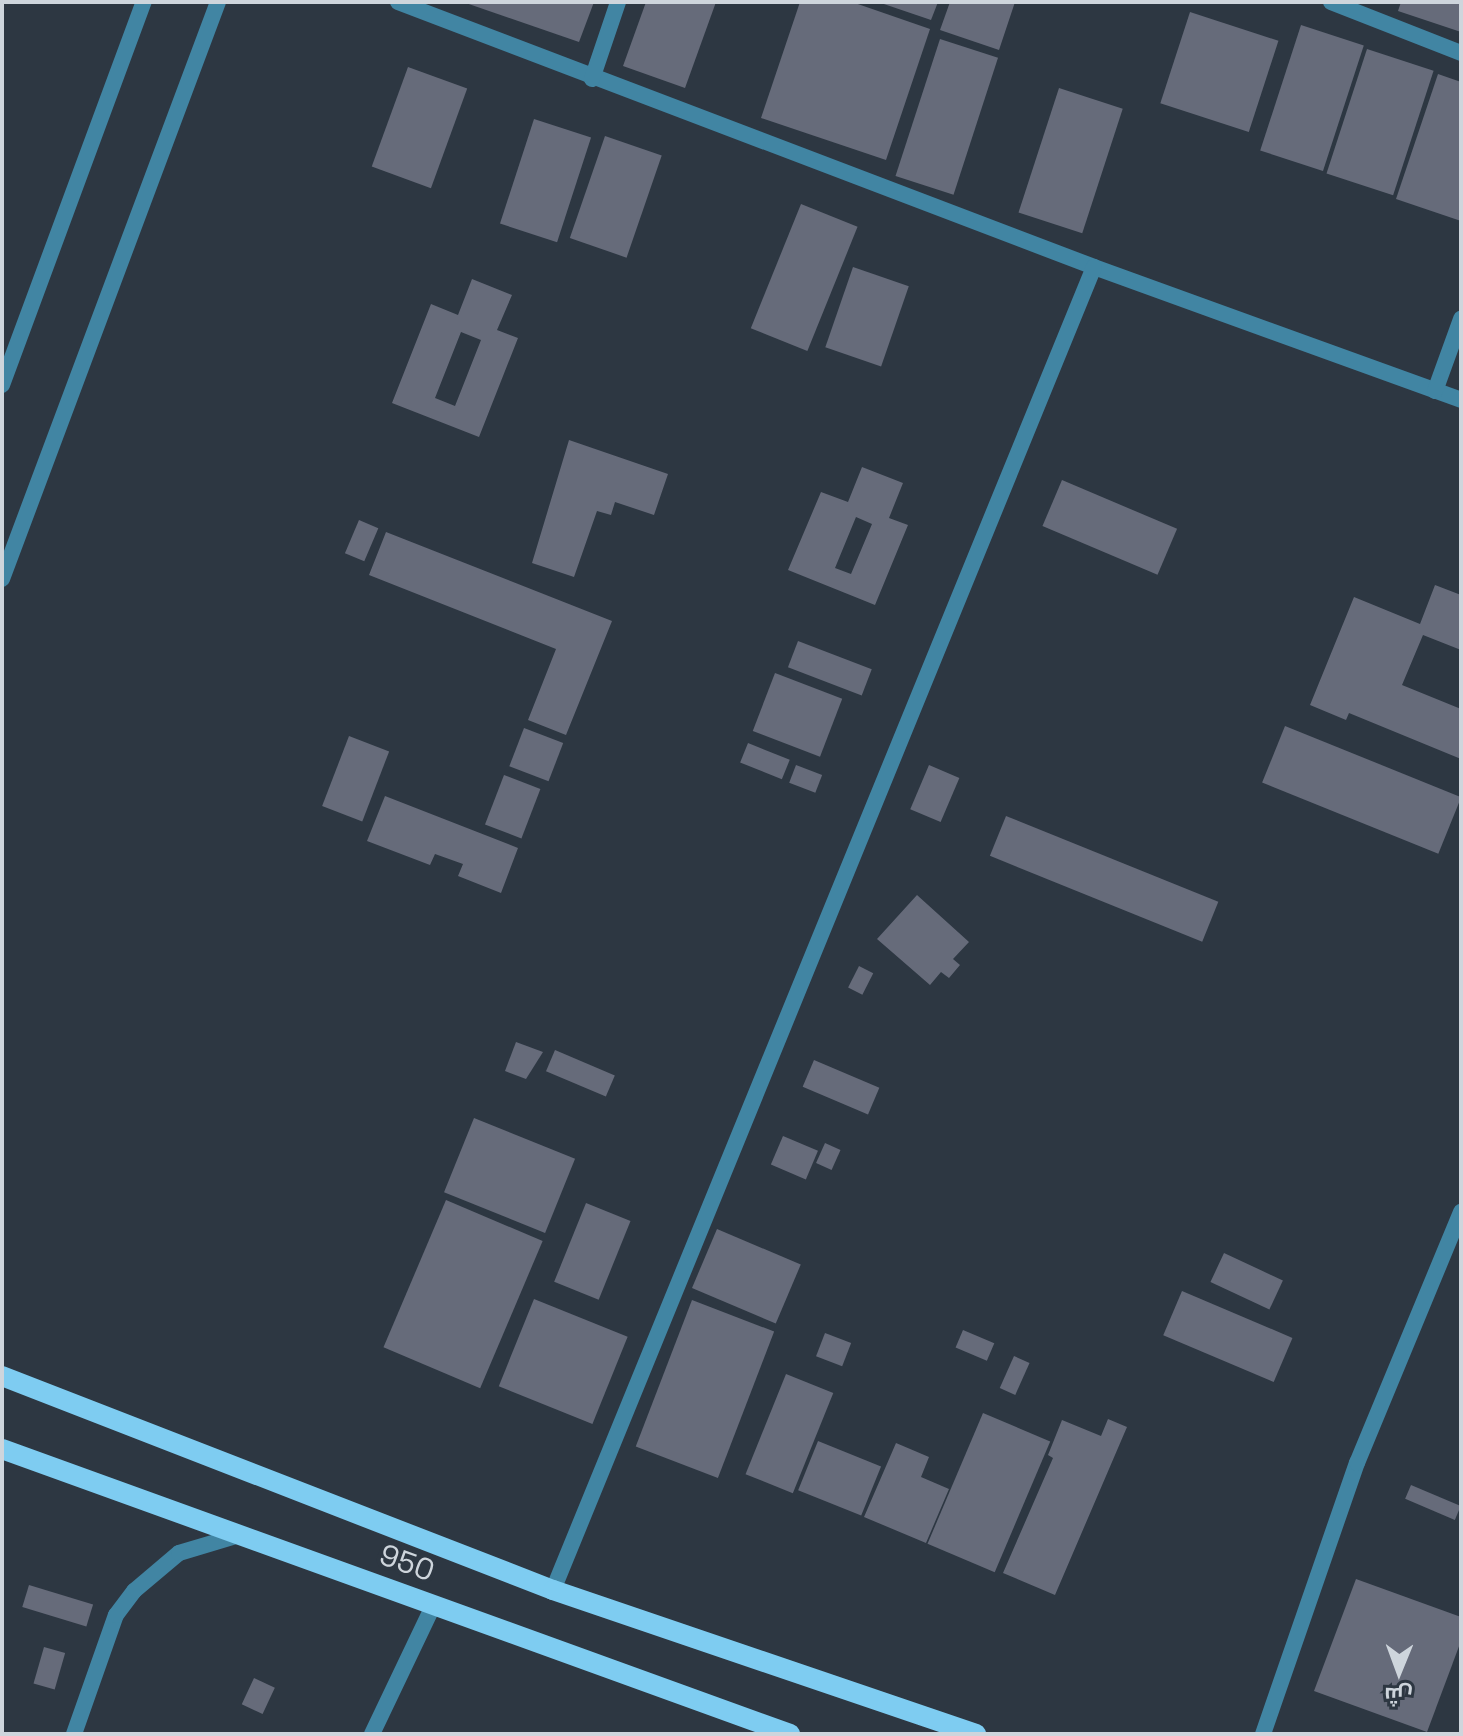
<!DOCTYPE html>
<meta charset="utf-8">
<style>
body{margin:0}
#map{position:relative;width:1463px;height:1736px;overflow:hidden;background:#2d3742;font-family:"Space Grotesk",Cairo,sans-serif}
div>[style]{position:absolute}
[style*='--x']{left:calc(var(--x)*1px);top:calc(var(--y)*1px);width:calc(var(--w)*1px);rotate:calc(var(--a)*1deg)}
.building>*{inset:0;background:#666b7a;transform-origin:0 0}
.street>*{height:16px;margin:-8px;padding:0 8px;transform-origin:8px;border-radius:8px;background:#4185a3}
.primary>*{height:20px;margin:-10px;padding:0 10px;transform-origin:10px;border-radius:10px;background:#7eccf1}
span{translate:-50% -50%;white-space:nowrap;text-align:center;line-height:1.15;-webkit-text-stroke:8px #2d3742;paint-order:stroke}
.street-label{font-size:30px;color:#ced5dc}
.frame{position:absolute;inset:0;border:4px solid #ced5dc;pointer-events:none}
.north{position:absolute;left:1359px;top:1632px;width:80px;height:80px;-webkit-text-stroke:6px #2d3742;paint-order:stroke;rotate:181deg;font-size:22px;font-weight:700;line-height:32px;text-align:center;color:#ced5dc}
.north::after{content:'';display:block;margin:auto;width:28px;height:36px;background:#ced5dc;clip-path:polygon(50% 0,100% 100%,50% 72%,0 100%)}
</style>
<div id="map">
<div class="building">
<div style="clip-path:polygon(463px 2px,594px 2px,579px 42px)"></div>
<div style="clip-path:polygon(646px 2px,716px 2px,685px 88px,623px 66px)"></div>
<div style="clip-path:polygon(800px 2px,852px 2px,930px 29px,886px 160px,761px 118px)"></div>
<div style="clip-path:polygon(878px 2px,938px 2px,931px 20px)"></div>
<div style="clip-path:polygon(950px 2px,1015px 2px,999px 50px,940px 30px)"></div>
<div style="clip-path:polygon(1401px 2px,1461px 2px,1461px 32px,1398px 11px)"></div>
<div style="left:1190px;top:12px;width:93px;height:96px;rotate:18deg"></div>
<div style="left:1301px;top:25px;width:66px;height:132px;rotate:18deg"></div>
<div style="left:940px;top:39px;width:61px;height:144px;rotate:18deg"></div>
<div style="left:1367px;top:49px;width:70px;height:131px;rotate:18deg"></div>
<div style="left:408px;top:67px;width:63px;height:106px;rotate:20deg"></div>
<div style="clip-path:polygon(1438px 74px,1461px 82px,1461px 221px,1396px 199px)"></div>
<div style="left:1059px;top:88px;width:67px;height:131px;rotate:18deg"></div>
<div style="left:534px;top:119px;width:60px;height:110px;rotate:18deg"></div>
<div style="left:605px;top:136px;width:60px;height:108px;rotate:19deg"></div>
<div style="left:801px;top:204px;width:61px;height:134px;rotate:22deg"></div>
<div style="left:853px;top:267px;width:59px;height:85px;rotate:19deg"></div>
<div style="clip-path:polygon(evenodd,472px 279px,512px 295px,497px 330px,518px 338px,479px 437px,392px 403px,431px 304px,458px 315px,472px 279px,461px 332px,481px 340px,455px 406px,435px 398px,461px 332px)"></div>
<div style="clip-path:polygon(569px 440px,668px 474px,654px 515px,615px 502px,611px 515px,597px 511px,574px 577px,532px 563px)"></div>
<div style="clip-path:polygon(evenodd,862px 467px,903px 483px,889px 518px,908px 525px,875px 605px,788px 570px,821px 492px,848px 502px,862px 467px,856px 517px,872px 524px,851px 574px,835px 568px,856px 517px)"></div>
<div style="left:1062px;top:480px;width:125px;height:50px;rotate:23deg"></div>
<div style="left:359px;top:520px;width:21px;height:36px;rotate:23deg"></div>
<div style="clip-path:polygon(386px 532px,612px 621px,566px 735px,528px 720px,556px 649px,369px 575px)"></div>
<div style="clip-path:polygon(1435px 585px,1461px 595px,1461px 650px,1423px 635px,1402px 685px,1461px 709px,1461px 759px,1349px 713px,1346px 720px,1310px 705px,1354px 597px,1420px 624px)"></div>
<div style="left:798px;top:641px;width:79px;height:28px;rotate:21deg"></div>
<div style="left:775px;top:673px;width:72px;height:62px;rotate:21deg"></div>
<div style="left:1285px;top:726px;width:190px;height:61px;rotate:22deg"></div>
<div style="left:524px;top:728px;width:42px;height:41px;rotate:21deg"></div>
<div style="left:349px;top:736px;width:43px;height:75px;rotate:21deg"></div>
<div style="left:748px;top:743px;width:45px;height:21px;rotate:22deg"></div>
<div style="left:796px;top:765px;width:28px;height:19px;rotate:21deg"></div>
<div style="left:929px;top:765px;width:33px;height:48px;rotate:23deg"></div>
<div style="left:504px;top:775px;width:39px;height:53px;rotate:21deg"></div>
<div style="clip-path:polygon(385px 796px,518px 848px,501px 893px,458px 876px,463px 864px,435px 854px,430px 865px,367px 841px)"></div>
<div style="left:1006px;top:816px;width:229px;height:43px;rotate:22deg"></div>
<div style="clip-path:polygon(917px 895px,969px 942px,953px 959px,960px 965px,949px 978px,941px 972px,930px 985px,877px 939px)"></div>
<div style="left:859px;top:966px;width:16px;height:24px;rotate:27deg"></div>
<div style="clip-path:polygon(516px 1042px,543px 1052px,526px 1079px,505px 1071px)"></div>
<div style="left:555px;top:1050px;width:65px;height:23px;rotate:23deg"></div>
<div style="left:814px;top:1060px;width:71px;height:29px;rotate:23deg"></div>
<div style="left:474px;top:1118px;width:109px;height:80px;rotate:22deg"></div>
<div style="left:783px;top:1136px;width:38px;height:31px;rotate:23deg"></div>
<div style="left:825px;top:1143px;width:17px;height:22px;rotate:24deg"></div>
<div style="left:446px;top:1200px;width:105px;height:160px;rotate:23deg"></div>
<div style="left:586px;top:1203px;width:48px;height:85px;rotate:22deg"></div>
<div style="left:717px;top:1229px;width:91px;height:64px;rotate:23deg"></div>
<div style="left:1224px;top:1253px;width:65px;height:32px;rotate:25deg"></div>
<div style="left:1182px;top:1291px;width:120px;height:48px;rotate:23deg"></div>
<div style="left:534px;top:1299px;width:101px;height:94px;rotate:22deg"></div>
<div style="left:692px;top:1300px;width:88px;height:157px;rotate:21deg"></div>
<div style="left:963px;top:1330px;width:34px;height:19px;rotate:23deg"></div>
<div style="left:825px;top:1333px;width:28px;height:25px;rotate:21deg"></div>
<div style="left:1014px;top:1356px;width:17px;height:35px;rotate:24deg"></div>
<div style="left:786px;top:1374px;width:51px;height:108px;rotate:22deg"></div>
<div style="left:983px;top:1413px;width:73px;height:142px;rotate:23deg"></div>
<div style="clip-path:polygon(1108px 1419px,1127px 1427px,1055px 1595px,1003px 1573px,1053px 1458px,1048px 1455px,1062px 1420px,1101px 1436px)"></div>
<div style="left:818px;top:1441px;width:68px;height:53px;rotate:22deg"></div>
<div style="clip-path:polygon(896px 1443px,929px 1457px,921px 1477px,949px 1489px,926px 1543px,864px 1517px)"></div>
<div style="left:1411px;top:1485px;width:54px;height:15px;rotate:23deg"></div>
<div style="clip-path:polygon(1356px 1579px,1461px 1617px,1461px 1641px,1427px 1732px,1314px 1691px)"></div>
<div style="left:29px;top:1585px;width:67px;height:23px;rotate:17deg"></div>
<div style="left:44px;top:1647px;width:22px;height:38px;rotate:16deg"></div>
<div style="left:254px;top:1678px;width:23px;height:29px;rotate:25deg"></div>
</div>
<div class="street">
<div style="--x:398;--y:2;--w:745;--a:20.84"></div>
<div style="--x:1094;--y:267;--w:390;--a:19.9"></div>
<div style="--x:1331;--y:2;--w:140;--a:21.4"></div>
<div style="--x:592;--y:79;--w:81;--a:-71.3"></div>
<div style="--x:2;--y:385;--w:408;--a:-69.7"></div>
<div style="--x:1435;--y:391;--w:77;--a:-70.1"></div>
<div style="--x:2;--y:579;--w:616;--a:-69.48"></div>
<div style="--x:553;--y:1590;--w:1429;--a:-67.76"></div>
<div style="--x:74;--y:1734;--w:126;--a:-70.6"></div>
<div style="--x:116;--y:1615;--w:30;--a:-53"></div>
<div style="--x:134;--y:1591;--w:59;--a:-40.2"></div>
<div style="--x:179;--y:1553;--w:59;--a:-16.6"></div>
<div style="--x:372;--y:1734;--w:144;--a:-64.5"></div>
<div style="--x:1263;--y:1734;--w:287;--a:-70.9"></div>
<div style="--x:1357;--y:1463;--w:272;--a:-67.5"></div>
</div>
<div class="primary">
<div style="--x:2;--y:1376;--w:591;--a:21.23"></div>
<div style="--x:553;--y:1590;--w:447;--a:18.8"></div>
<div style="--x:2;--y:1449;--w:838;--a:19.88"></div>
</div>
<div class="street-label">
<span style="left:407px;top:1563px;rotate:20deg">950</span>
</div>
<div class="frame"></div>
<div class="north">ش</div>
</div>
